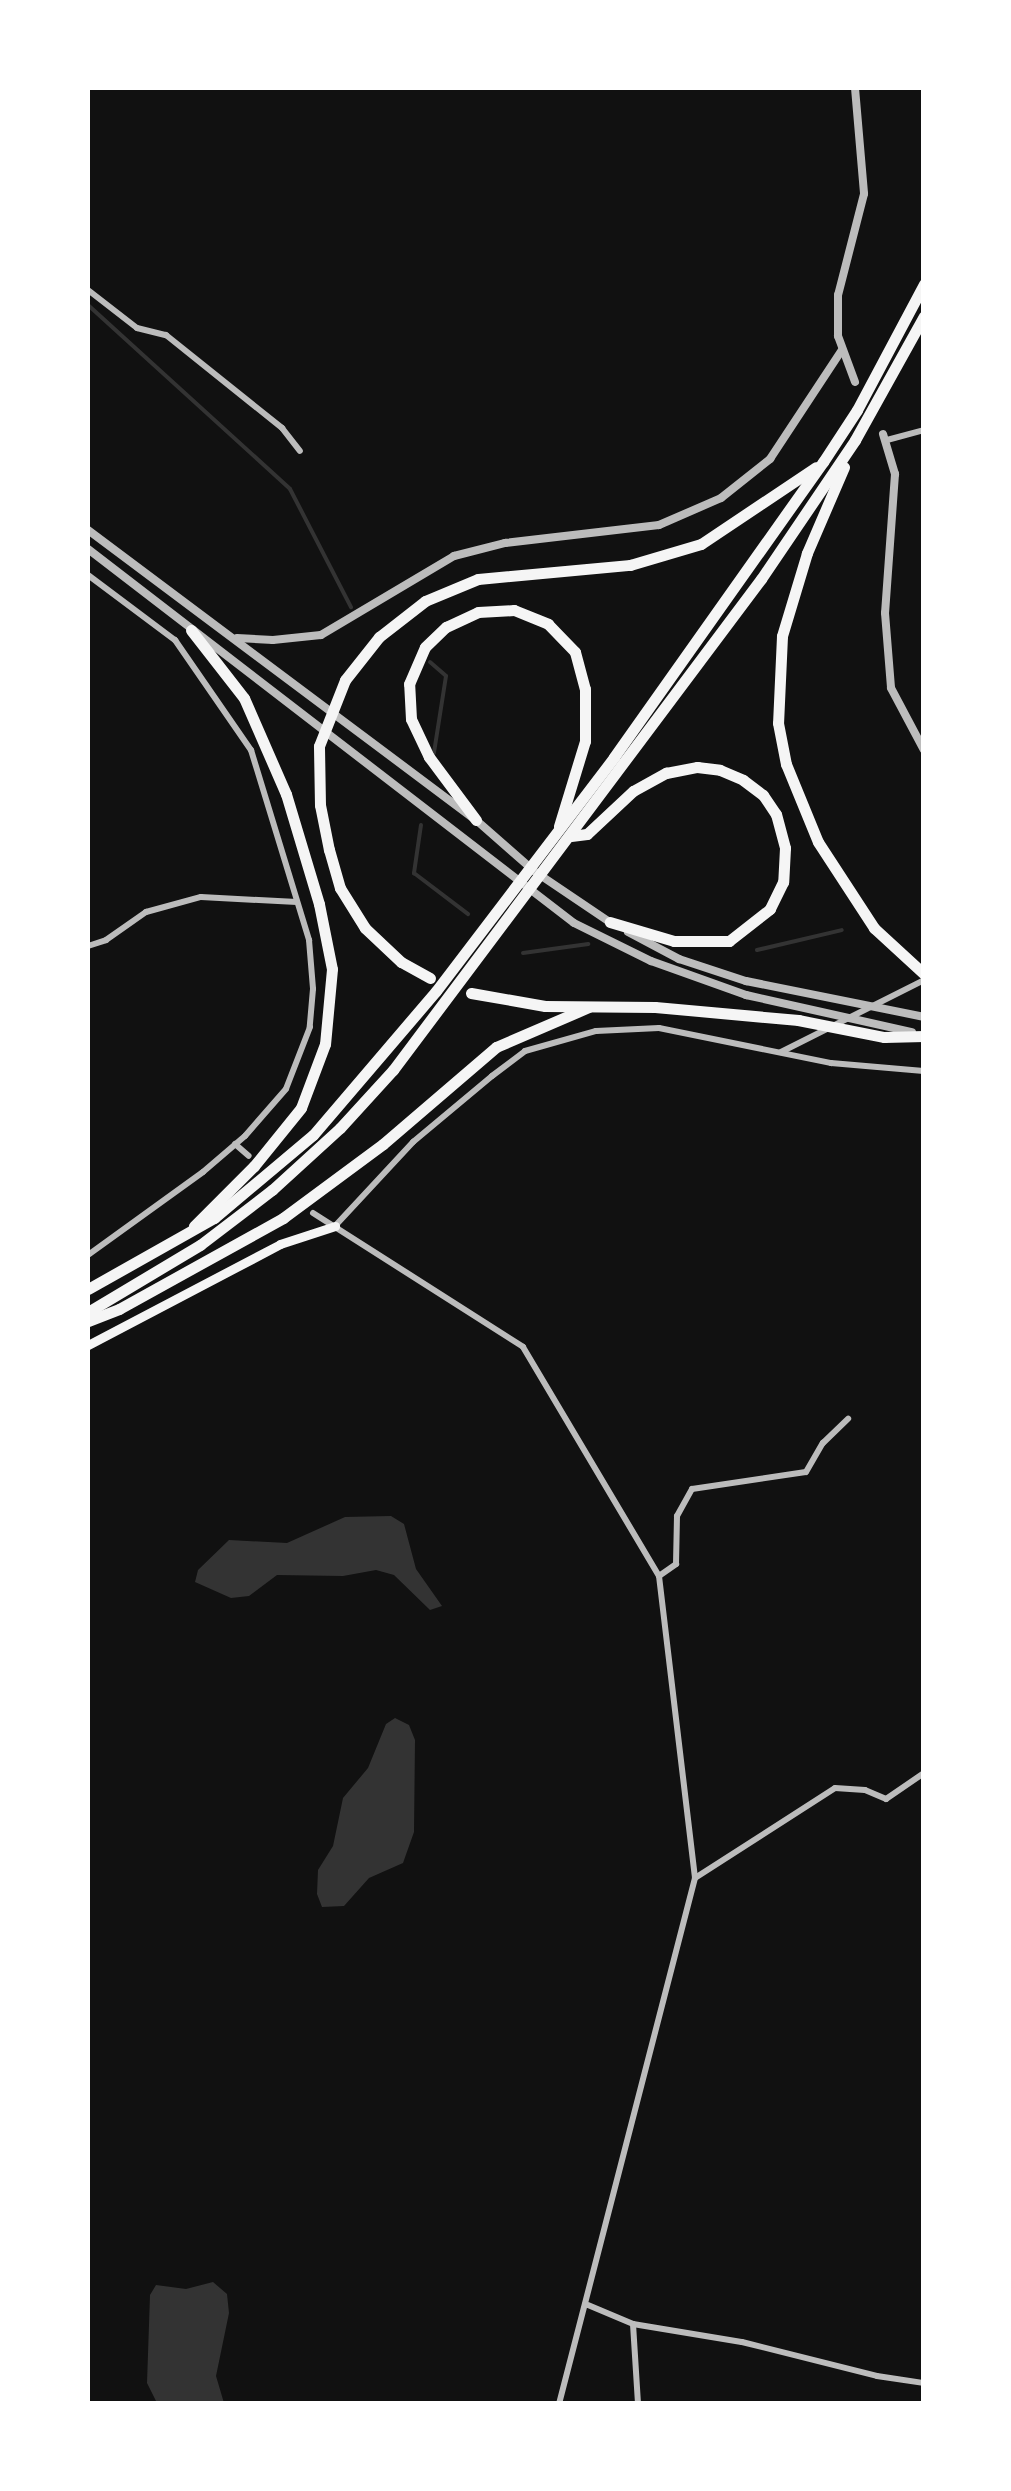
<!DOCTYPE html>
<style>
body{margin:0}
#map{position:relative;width:1011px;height:2491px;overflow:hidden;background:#111;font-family:"Alegreya Sans",sans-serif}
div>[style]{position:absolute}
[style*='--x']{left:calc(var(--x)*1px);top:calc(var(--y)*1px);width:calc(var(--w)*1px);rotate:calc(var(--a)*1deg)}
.water>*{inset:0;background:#333}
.stream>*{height:4px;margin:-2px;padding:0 2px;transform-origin:2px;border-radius:2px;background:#333}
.minor>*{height:6px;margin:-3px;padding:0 3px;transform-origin:3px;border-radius:3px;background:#bcbcbc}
.tertiary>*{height:8px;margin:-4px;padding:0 4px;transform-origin:4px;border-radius:4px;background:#bcbcbc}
.secondary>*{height:9px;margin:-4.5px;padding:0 4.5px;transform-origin:4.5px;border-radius:4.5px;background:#f5f5f5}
.trunk>*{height:11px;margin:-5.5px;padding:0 5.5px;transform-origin:5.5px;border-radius:5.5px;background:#f5f5f5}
span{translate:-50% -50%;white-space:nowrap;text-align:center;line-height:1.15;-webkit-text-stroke:10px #fff;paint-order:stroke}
.frame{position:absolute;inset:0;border:90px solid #fff;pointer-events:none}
</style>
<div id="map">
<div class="water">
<div style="clip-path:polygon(391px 1516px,404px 1524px,416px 1569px,442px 1606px,430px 1610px,394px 1575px,376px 1570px,343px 1576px,277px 1575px,249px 1596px,231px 1598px,195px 1582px,198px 1570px,229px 1540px,287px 1543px,345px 1517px)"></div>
<div style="clip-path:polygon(395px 1718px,409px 1725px,415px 1740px,414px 1832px,403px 1863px,369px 1878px,344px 1906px,322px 1907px,317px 1894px,318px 1870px,333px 1846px,343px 1798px,368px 1768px,386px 1724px)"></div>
<div style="clip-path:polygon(213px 2282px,227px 2294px,229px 2313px,216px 2376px,224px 2403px,157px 2403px,147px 2383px,150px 2295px,156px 2285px,186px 2289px)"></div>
</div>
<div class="stream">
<div style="--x:88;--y:305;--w:273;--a:42.3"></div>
<div style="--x:290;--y:489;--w:133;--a:62.7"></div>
<div style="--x:430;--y:662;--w:21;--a:41"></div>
<div style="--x:446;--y:676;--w:78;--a:98.9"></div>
<div style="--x:421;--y:825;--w:49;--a:98.3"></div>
<div style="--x:414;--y:873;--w:68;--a:37.2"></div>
<div style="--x:757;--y:950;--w:87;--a:-13.2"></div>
<div style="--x:523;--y:953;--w:66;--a:-7.9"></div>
</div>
<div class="minor">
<div style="--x:88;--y:290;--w:62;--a:37.8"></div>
<div style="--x:137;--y:328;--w:30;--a:14"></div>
<div style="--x:166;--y:335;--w:149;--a:38.7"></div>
<div style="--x:282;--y:428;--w:29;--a:52"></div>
<div style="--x:887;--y:440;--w:38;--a:-15"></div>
<div style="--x:88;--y:575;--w:109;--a:36.8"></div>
<div style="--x:175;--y:640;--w:134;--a:55.4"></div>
<div style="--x:251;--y:750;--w:199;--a:73"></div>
<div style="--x:309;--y:940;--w:49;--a:85.3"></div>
<div style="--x:313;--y:989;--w:38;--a:95"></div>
<div style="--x:310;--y:1027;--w:66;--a:111.2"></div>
<div style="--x:286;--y:1089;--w:62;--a:131.1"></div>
<div style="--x:245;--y:1136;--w:55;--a:139.4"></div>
<div style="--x:203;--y:1172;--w:142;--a:144.2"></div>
<div style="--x:88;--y:946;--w:19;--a:-18"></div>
<div style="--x:106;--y:940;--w:49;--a:-35"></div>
<div style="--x:146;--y:912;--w:57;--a:-15.3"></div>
<div style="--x:201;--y:897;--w:96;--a:3"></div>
<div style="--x:781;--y:1052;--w:160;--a:-26.7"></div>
<div style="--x:235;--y:1144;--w:18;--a:41"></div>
<div style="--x:313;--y:1213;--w:249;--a:32.5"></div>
<div style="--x:523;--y:1347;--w:266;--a:59.3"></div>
<div style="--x:659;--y:1576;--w:304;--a:83.2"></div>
<div style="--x:695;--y:1878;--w:543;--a:104.5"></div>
<div style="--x:335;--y:1226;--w:115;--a:-47.1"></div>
<div style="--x:413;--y:1142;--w:103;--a:-39.9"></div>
<div style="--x:492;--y:1076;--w:41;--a:-37.1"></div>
<div style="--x:525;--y:1051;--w:74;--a:-15.7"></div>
<div style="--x:596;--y:1031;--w:63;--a:-2.7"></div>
<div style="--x:659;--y:1028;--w:176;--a:11.5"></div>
<div style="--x:831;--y:1063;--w:93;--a:4.9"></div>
<div style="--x:659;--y:1576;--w:21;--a:-35"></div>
<div style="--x:676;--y:1564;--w:48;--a:-88.8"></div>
<div style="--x:677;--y:1516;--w:31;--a:-61"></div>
<div style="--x:692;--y:1489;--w:115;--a:-8.5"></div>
<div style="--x:806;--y:1472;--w:34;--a:-60"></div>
<div style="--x:823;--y:1443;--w:35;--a:-44"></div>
<div style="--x:695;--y:1878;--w:166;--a:-32.7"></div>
<div style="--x:835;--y:1788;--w:30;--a:4"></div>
<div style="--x:865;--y:1790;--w:23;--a:23"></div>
<div style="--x:886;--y:1799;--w:46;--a:-34.4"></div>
<div style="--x:588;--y:2305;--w:49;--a:22.9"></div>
<div style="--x:633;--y:2324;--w:110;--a:9.4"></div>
<div style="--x:742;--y:2342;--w:139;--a:14.1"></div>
<div style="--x:877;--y:2376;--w:48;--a:8.5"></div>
<div style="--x:633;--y:2324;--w:80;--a:86.4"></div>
</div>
<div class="tertiary">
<div style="--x:855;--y:88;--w:106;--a:85.1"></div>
<div style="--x:864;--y:194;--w:104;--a:104.4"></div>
<div style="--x:838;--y:295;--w:41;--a:90"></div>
<div style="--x:838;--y:336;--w:49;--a:69.7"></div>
<div style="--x:883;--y:434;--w:42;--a:73.3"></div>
<div style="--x:895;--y:474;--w:139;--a:94.1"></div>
<div style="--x:885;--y:613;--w:75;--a:85.4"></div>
<div style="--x:891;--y:688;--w:70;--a:62"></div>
<div style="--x:88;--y:530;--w:484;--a:36.8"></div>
<div style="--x:476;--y:820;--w:77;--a:41.3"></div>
<div style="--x:534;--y:871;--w:93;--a:34"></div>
<div style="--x:88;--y:549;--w:613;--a:37.58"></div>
<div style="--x:574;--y:923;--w:86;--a:26.3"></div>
<div style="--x:651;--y:961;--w:101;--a:19.7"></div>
<div style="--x:746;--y:995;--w:170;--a:12.6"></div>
<div style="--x:237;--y:638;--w:36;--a:3"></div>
<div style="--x:273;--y:640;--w:48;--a:-5.9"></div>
<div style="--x:321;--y:635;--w:155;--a:-30.7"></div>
<div style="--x:454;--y:556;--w:53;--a:-14.3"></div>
<div style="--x:505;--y:543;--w:155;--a:-6.7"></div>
<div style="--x:659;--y:525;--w:68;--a:-23.5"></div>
<div style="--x:721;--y:498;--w:63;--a:-38.5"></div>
<div style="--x:770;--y:459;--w:131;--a:-56.6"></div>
<div style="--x:628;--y:932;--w:58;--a:27.9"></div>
<div style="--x:679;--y:959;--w:71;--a:18.2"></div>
<div style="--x:746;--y:981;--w:182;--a:11.4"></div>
</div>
<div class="secondary">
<div style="--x:88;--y:1345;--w:217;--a:-27.7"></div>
<div style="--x:280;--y:1244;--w:58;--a:-18.1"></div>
</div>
<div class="trunk">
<div style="--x:844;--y:467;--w:94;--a:113.3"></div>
<div style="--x:807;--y:553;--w:87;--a:106.8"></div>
<div style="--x:782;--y:636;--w:87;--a:92.6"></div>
<div style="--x:778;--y:723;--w:42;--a:79"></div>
<div style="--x:786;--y:764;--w:84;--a:67.7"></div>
<div style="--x:818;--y:842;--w:103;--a:56.9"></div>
<div style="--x:874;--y:928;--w:68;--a:42.6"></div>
<div style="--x:191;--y:630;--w:86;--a:52.1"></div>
<div style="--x:244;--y:698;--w:105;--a:66.4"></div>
<div style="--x:286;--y:794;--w:115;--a:73.3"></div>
<div style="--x:319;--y:904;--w:66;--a:78.7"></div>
<div style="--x:332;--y:969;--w:75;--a:95.3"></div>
<div style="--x:325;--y:1044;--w:68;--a:110.6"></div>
<div style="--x:301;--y:1108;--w:75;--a:129"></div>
<div style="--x:254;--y:1166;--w:85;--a:135"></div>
<div style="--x:476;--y:820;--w:79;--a:-126.7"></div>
<div style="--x:429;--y:757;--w:42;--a:-115.3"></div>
<div style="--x:411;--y:719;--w:35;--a:-93"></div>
<div style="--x:409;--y:684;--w:40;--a:-66.6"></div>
<div style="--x:425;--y:647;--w:29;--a:-44"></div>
<div style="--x:446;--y:627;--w:35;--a:-25"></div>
<div style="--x:478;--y:612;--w:36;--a:-3"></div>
<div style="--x:514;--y:610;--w:37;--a:22"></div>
<div style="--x:548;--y:624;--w:39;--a:46"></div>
<div style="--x:575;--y:652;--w:38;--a:75"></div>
<div style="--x:585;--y:689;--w:52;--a:90"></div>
<div style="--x:585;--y:741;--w:89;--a:107"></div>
<div style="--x:571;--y:836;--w:16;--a:-7"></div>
<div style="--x:587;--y:834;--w:63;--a:-43.1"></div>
<div style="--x:633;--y:791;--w:38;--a:-29"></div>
<div style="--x:666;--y:773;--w:32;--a:-11"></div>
<div style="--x:697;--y:767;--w:23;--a:7"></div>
<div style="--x:720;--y:770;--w:25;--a:23"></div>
<div style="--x:743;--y:780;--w:25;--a:37"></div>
<div style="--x:763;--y:795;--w:23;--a:56"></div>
<div style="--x:776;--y:814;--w:35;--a:75"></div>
<div style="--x:785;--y:848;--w:34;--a:93"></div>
<div style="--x:783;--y:882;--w:30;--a:116"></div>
<div style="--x:770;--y:909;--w:52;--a:142"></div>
<div style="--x:729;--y:941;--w:55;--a:180"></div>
<div style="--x:674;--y:941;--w:67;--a:-163.5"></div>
<div style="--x:430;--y:978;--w:33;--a:-151"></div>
<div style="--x:401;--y:962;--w:50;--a:-136.6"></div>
<div style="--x:365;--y:928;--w:47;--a:-122"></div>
<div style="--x:340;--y:888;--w:40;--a:-106"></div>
<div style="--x:329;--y:850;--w:46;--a:-101.3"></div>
<div style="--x:320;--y:805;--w:59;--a:-91"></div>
<div style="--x:319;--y:746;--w:71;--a:-68.5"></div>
<div style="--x:345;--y:680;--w:55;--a:-51.7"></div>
<div style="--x:379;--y:637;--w:58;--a:-38"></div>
<div style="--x:425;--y:601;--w:57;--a:-22.5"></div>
<div style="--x:478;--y:579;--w:153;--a:-5.3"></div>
<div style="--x:630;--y:565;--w:74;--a:-16.5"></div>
<div style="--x:701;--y:544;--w:138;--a:-33.8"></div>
<div style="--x:471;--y:993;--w:75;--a:10"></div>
<div style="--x:545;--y:1006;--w:110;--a:0.5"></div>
<div style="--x:655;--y:1007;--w:144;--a:5.2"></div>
<div style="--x:798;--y:1020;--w:88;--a:11.2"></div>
<div style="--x:884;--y:1037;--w:40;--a:-1.4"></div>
<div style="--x:88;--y:1289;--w:145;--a:-29.4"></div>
<div style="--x:214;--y:1218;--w:129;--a:-40"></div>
<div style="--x:313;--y:1135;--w:189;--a:-49.5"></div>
<div style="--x:436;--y:991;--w:294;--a:-52.7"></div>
<div style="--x:614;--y:757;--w:362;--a:-54.7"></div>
<div style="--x:823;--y:462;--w:62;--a:-56.8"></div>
<div style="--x:857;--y:410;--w:143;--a:-62"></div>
<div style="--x:88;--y:1312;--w:131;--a:-30.9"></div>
<div style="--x:200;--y:1245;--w:91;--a:-37.4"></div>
<div style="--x:272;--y:1190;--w:92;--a:-42.4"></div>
<div style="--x:340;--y:1128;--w:79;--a:-47.6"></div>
<div style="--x:393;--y:1070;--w:614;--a:-53.15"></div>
<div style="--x:761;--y:579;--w:168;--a:-55.9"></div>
<div style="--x:855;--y:440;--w:142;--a:-60.9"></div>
<div style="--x:88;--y:1321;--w:33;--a:-21"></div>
<div style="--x:119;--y:1309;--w:188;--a:-29"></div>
<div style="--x:283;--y:1218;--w:124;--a:-36.5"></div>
<div style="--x:383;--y:1144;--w:149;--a:-40.6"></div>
<div style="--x:496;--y:1047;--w:101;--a:-23.3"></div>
</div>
<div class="frame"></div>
</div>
